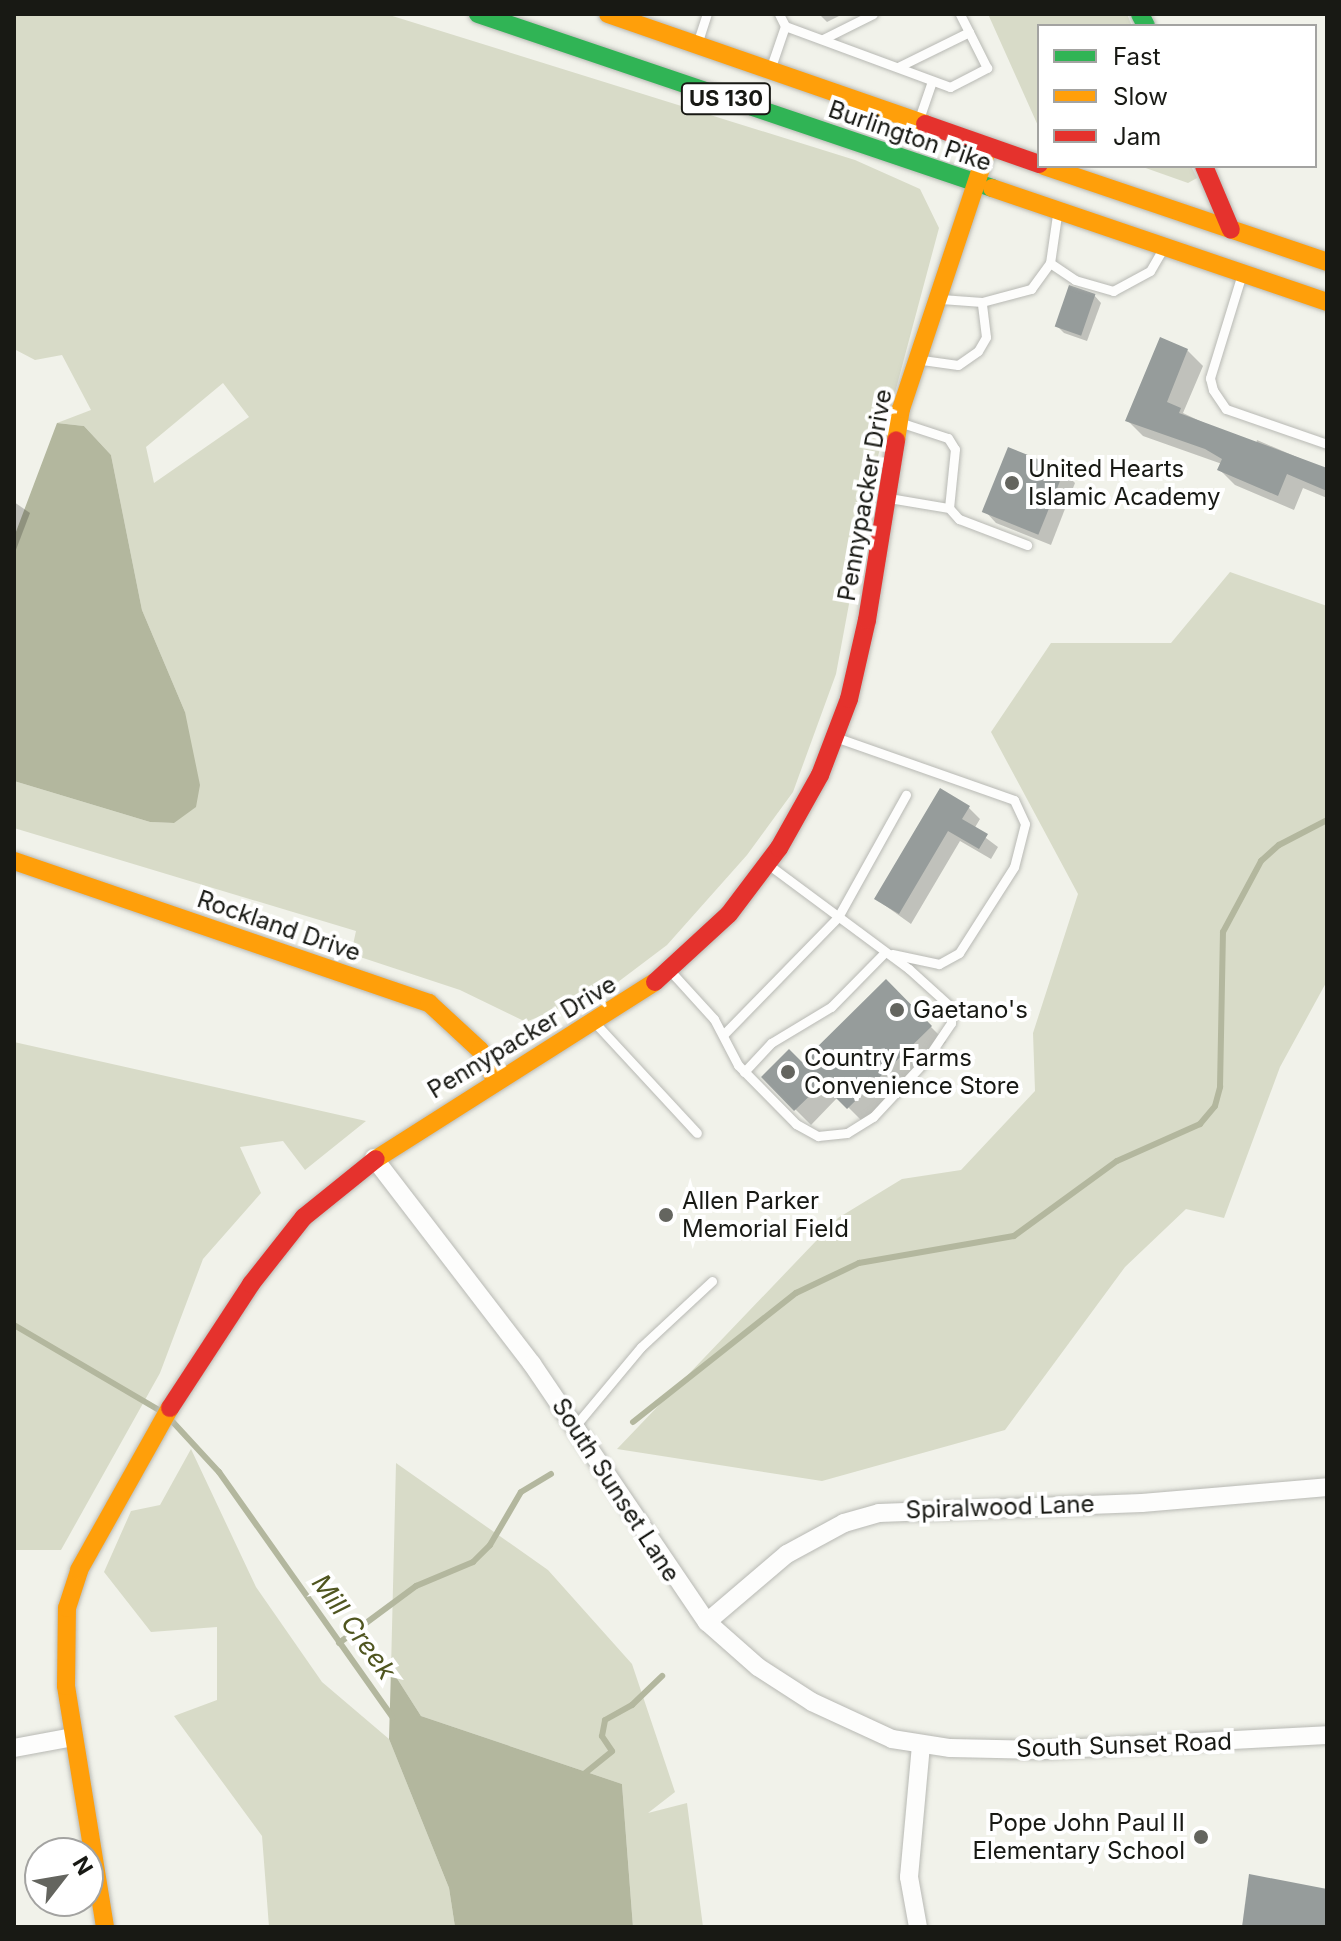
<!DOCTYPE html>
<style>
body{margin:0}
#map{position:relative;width:1341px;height:1941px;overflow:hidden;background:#f1f2ea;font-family:Inter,sans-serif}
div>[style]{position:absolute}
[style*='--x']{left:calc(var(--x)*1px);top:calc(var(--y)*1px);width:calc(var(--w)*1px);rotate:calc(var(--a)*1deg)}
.green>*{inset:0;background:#d8dbc8}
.water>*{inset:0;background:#b3b79e}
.shadow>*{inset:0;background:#0003}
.stream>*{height:6px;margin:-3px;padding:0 3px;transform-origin:3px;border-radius:3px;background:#b3b79e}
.building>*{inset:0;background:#969c9b;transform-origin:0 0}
.roads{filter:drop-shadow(0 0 2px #b8b9b4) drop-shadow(0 0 2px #b8b9b4)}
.lane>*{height:9px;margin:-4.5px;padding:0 4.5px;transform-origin:4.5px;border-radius:4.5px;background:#fdfdfc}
.street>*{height:18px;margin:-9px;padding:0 9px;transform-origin:9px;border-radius:9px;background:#fdfdfc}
.fast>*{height:18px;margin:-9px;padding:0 9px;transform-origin:9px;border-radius:9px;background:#30b455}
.slow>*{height:18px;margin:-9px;padding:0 9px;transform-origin:9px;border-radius:9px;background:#ff9f0a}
.jam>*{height:18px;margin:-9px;padding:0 9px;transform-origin:9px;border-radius:9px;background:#e5322d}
.dots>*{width:22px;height:22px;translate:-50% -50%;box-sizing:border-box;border:4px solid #fff;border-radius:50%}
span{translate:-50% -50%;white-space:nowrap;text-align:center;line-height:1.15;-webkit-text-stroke:8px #fff;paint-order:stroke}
.shield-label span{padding:2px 6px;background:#fff;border:2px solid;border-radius:6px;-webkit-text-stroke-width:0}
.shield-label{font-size:22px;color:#181914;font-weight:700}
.street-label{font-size:24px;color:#181914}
.poi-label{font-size:24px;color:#181914}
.left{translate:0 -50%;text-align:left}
.right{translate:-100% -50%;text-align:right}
.water-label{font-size:26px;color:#4f551f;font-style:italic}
.frame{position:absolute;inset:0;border:16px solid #181914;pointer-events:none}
.legend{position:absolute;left:1037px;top:24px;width:280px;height:144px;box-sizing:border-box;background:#fff;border:2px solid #a3a3a1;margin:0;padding:10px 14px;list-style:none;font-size:24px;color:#181914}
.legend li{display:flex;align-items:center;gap:16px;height:40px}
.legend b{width:40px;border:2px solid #a3a3a1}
.north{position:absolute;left:24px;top:1837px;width:80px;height:80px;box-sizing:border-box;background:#fff;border:2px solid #a3a3a1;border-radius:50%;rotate:59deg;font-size:22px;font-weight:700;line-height:32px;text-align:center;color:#181914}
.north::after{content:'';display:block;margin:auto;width:28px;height:36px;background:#64655f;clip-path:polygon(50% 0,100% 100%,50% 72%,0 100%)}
</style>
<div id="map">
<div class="green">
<div style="clip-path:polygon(evenodd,14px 14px,386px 14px,855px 160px,920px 189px,939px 228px,873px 475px,836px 674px,793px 792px,747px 855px,667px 945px,614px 985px,526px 1022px,460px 990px,351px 954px,356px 931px,14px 828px,14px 781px,150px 822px,174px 823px,185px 712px,142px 610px,111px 455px,84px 426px,57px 423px,91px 410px,62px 355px,35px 360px,14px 349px,14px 14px,223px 383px,249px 417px,154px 483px,146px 447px,223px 383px)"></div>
<div style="clip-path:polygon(988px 14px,1127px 14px,1132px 26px,1039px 26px,1039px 128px)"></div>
<div style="clip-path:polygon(1140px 166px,1191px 166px,1197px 178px,1188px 183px)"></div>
<div style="clip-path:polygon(1230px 572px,1327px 606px,1327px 981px,1280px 1067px,1224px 1218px,1186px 1209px,1125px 1267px,1005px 1430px,822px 1481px,617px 1449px,838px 1218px,902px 1179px,961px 1170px,1035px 1091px,1033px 1033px,1078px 894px,991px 732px,1051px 643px,1171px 643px)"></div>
<div style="clip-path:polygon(14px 1042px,366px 1121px,305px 1170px,283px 1141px,240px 1147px,261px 1193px,203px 1259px,160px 1373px,61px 1550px,14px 1550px)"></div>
<div style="clip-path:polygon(191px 1449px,256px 1587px,322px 1682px,389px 1739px,449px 1888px,455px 1927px,269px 1927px,262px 1836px,174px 1716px,217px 1700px,217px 1627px,151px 1632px,104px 1572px,131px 1511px,160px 1505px)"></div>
<div style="clip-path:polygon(396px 1463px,548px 1570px,632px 1664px,675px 1792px,648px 1813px,687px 1803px,703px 1927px,633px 1927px,622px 1784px,421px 1716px,391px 1669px)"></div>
</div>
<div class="water">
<div style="clip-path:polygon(57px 423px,84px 426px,111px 455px,142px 610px,185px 712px,200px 785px,196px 807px,174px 823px,150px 822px,14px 781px,14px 537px)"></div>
<div style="clip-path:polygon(391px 1669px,421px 1716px,622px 1784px,633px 1927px,455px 1927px,449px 1888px,389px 1739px)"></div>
</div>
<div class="shadow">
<div style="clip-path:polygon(819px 14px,843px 14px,827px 22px)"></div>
<div style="clip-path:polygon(1094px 295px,1101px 303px,1087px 341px,1064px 333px,1057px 326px)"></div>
<div style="clip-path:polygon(1187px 350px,1203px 366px,1183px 413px,1255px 447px,1257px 440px,1327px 470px,1327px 498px,1303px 488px,1294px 510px,1235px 485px,1220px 470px,1222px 464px,1143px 436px,1127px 420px)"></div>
<div style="clip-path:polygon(1064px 472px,1075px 483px,1051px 545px,996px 523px,985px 511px)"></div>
<div style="clip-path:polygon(14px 502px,30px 513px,14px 555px)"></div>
<div style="clip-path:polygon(941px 791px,969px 808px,980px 819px,974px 829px,998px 847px,991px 859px,960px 841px,911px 924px,876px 899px)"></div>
<div style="clip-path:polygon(886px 982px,946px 1042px,864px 1123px,838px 1097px,811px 1125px,763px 1077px,803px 1065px)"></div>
</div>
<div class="stream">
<div style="--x:14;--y:1325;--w:168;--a:30.4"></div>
<div style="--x:171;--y:1420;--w:71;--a:47.3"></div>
<div style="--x:219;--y:1472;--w:301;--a:54.7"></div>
<div style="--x:633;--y:1422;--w:208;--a:-38.4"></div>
<div style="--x:796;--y:1293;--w:70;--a:-25.5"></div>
<div style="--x:859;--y:1263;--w:157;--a:-9.9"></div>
<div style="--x:1014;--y:1236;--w:127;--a:-36.1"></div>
<div style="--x:1117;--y:1161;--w:91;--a:-24"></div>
<div style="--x:1200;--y:1124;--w:23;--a:-50"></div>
<div style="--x:1215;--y:1106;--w:20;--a:-75"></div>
<div style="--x:1220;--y:1087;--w:155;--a:-88.9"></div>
<div style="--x:1223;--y:932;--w:81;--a:-61.8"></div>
<div style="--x:1261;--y:861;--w:24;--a:-42"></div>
<div style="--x:1279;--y:845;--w:54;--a:-27.5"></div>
<div style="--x:339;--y:1643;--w:96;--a:-36.5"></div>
<div style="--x:416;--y:1586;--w:62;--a:-22.8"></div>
<div style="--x:473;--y:1562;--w:24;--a:-45"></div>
<div style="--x:490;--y:1545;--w:61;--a:-59.7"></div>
<div style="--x:521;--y:1492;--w:35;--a:-31"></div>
<div style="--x:584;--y:1774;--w:36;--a:-39"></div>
<div style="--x:612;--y:1751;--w:18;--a:-124"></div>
<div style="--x:602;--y:1736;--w:16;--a:-79"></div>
<div style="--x:605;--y:1720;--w:31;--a:-29"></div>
<div style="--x:632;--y:1705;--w:42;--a:-44"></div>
</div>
<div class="building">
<div style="left:1069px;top:285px;width:28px;height:44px;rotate:19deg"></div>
<div style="clip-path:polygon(1160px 337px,1188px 349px,1167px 402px,1181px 408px,1179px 413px,1327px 468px,1327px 491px,1287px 474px,1278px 496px,1217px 470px,1222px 459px,1205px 449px,1125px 421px)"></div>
<div style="left:1008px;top:447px;width:61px;height:70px;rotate:22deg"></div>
<div style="clip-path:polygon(940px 788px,970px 806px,962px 819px,988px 834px,979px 849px,948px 831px,899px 914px,874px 899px)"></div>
<div style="clip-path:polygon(886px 979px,932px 1026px,847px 1109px,822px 1084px,794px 1111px,761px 1077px,789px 1049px,802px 1062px)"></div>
<div style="clip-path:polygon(1249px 1874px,1327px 1889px,1327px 1927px,1242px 1927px)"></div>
</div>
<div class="roads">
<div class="lane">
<div style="--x:779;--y:14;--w:13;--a:63"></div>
<div style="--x:785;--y:26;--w:176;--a:20.3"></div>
<div style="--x:950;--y:87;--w:42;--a:-27.2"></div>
<div style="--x:987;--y:68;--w:40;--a:-116.6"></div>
<div style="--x:823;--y:39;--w:56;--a:-26.6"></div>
<div style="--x:698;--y:41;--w:28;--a:-72"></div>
<div style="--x:772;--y:64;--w:40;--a:-71.1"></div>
<div style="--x:898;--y:67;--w:79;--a:-26.2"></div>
<div style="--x:969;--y:32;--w:20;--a:-117"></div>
<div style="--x:920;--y:116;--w:37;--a:-71"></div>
<div style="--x:1050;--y:263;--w:30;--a:34"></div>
<div style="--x:1075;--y:280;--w:40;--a:16"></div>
<div style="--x:1113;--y:291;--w:42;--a:-28.4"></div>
<div style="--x:1150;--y:271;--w:24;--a:-60"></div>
<div style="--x:1241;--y:277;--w:106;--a:107.1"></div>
<div style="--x:1210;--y:378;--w:12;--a:76"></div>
<div style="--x:1213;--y:390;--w:23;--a:56"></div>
<div style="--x:1226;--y:409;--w:107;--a:19.1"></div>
<div style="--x:941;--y:299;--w:41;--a:4.2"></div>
<div style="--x:982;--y:302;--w:51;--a:-14.9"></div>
<div style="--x:1031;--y:289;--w:32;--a:-54"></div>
<div style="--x:1050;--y:263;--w:49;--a:-81.7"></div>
<div style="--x:922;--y:360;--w:36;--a:8"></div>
<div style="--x:958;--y:365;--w:24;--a:-35"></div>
<div style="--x:978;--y:351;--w:16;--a:-60"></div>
<div style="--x:986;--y:337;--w:35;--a:-97"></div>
<div style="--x:902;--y:423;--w:48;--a:18.1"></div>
<div style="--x:948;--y:438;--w:13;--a:58"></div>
<div style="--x:955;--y:449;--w:59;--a:95.8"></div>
<div style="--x:949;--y:508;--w:15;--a:48"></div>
<div style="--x:959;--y:519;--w:73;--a:20.9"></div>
<div style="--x:889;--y:498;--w:61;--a:9.5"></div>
<div style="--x:835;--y:737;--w:190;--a:19.4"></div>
<div style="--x:1014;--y:800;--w:26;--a:65"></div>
<div style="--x:1025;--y:824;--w:44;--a:104.3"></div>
<div style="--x:1014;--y:867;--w:102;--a:122.6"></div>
<div style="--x:959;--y:953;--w:23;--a:151"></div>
<div style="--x:939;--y:964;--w:48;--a:-168"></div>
<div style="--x:673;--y:974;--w:61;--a:47.7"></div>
<div style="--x:714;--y:1019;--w:52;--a:62.4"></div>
<div style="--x:738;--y:1065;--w:83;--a:45.5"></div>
<div style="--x:796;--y:1124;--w:25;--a:29"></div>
<div style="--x:818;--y:1136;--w:29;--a:-6"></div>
<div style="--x:847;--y:1133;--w:31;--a:-32"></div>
<div style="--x:873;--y:1117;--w:78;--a:-47.1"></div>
<div style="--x:926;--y:1060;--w:45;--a:-56"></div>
<div style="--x:951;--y:1023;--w:16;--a:-90"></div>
<div style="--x:951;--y:1007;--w:57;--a:-137.9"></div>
<div style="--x:909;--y:969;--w:174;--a:-143.4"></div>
<div style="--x:597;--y:1025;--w:147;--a:47.2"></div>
<div style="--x:723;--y:1035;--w:165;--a:-45.7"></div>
<div style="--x:838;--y:917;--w:140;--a:-60.9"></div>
<div style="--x:744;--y:1072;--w:40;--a:-47"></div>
<div style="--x:771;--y:1043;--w:70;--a:-31"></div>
<div style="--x:831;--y:1007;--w:77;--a:-45.5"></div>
<div style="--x:575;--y:1426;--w:103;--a:-50.1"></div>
<div style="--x:641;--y:1347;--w:97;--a:-42.9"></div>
</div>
<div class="street">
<div style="--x:374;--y:1158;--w:260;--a:52.5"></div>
<div style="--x:532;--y:1364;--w:312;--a:55.9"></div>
<div style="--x:707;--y:1622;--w:68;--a:41.4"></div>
<div style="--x:758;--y:1667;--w:64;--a:32.9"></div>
<div style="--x:812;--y:1702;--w:88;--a:24.8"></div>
<div style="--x:892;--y:1739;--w:59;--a:8.8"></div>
<div style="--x:950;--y:1748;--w:93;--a:1.2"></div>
<div style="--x:1043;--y:1750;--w:284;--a:-3"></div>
<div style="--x:707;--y:1622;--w:105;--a:-40.4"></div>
<div style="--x:787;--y:1554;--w:65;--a:-28.5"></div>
<div style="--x:844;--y:1523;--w:36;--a:-16"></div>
<div style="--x:879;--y:1513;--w:263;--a:-2.2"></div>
<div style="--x:1142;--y:1503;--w:186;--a:-4.9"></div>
<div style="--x:14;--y:1748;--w:60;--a:-10.6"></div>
<div style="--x:918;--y:1927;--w:51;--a:-100.2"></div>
<div style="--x:909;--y:1877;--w:133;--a:-84.8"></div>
</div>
<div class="fast">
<div style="--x:478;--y:14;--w:543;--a:18.7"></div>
<div style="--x:1140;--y:14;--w:13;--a:63"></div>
</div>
<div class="slow">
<div style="--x:608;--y:14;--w:336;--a:19.1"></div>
<div style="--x:1044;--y:166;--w:299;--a:18.7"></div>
<div style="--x:992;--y:188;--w:354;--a:18.8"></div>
<div style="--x:896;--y:440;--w:31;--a:-81"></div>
<div style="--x:901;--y:409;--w:276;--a:-71.6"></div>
<div style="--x:14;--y:861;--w:439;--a:18.9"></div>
<div style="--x:429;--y:1003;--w:69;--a:42.7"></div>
<div style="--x:480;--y:1050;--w:35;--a:63"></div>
<div style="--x:376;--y:1159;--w:330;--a:-32.4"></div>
<div style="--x:105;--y:1927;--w:244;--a:-99.2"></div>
<div style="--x:66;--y:1686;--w:78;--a:-89.3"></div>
<div style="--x:67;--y:1608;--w:40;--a:-72"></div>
<div style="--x:79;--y:1570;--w:186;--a:-60.7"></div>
</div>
<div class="jam">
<div style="--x:925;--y:124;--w:121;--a:19.3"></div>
<div style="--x:1204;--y:166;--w:69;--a:67.1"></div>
<div style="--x:655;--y:982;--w:100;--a:-42.6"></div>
<div style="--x:729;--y:914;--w:83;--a:-52.9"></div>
<div style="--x:779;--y:848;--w:84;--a:-60.7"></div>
<div style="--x:820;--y:775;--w:81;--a:-69.1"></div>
<div style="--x:849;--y:699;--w:81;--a:-77.2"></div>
<div style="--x:867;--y:620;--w:182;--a:-80.8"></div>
<div style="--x:170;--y:1408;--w:148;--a:-56.8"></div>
<div style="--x:251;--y:1284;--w:85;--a:-51.7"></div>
<div style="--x:304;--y:1217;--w:92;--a:-38.9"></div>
</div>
</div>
<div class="dots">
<div style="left:1012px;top:483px;background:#64655f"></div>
<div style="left:897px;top:1010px;background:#64655f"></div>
<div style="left:788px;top:1072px;background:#64655f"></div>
<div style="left:666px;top:1215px;background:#64655f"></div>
<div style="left:1201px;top:1837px;background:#64655f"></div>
</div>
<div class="shield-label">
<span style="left:726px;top:99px">US 130</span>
</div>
<div class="street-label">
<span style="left:910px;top:136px;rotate:19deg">Burlington Pike</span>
<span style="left:865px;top:495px;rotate:-80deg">Pennypacker Drive</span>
<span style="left:279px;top:926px;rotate:19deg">Rockland Drive</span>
<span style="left:522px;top:1037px;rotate:-31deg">Pennypacker Drive</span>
<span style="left:616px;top:1490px;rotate:57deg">South Sunset Lane</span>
<span style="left:1000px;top:1507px;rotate:-2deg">Spiralwood Lane</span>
<span style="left:1124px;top:1745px;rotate:-2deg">South Sunset Road</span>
</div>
<div class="poi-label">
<span class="left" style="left:1028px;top:483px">United Hearts<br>Islamic Academy</span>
<span class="left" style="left:913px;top:1010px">Gaetano's</span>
<span class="left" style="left:804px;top:1072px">Country Farms<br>Convenience Store</span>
<span class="left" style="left:682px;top:1215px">Allen Parker<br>Memorial Field</span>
<span class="right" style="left:1185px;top:1837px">Pope John Paul II<br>Elementary School</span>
</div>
<div class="water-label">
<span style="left:354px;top:1627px;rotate:54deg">Mill Creek</span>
</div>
<div class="frame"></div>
<ul class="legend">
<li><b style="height:10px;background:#30b455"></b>Fast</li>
<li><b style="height:10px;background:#ff9f0a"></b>Slow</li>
<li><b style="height:10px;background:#e5322d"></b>Jam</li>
</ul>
<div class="north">N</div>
</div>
